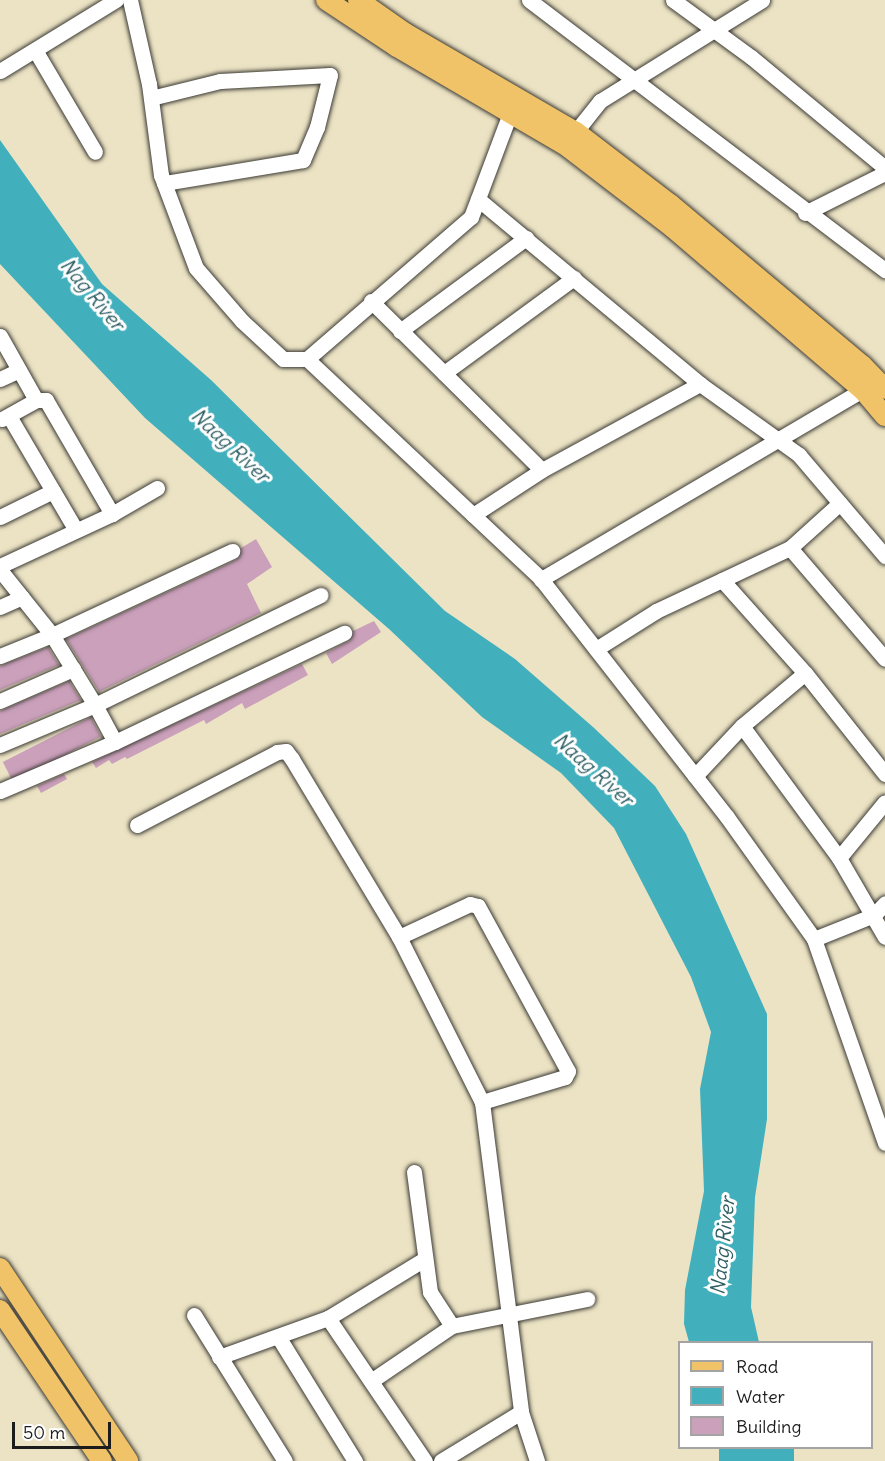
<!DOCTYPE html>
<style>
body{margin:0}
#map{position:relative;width:885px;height:1461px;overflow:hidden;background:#ece3c4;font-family:Delius,sans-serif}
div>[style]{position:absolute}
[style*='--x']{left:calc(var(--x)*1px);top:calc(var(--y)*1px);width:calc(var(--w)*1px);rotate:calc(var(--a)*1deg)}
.water>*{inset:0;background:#41b0bc;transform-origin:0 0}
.building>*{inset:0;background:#cba0bb;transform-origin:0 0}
.roads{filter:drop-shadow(0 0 2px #3b3a35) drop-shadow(0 0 2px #3b3a35)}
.minor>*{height:15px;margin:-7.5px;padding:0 7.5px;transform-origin:7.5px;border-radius:7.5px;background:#fff}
.major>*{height:20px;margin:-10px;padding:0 10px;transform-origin:10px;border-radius:10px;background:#f1c369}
span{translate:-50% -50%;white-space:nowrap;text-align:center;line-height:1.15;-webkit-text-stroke:6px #fff;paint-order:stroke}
.water-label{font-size:20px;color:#2d5f64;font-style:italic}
.legend{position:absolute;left:678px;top:1341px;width:195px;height:108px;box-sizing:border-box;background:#fff;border:2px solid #a4a4a4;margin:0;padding:8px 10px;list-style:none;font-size:18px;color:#1c1c1c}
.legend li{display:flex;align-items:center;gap:12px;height:30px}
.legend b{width:30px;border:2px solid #a4a4a4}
.scale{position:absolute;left:12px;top:1422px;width:99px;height:27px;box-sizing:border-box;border:3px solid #1c1c1c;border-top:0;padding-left:8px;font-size:18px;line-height:21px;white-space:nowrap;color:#1c1c1c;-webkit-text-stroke:4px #fff;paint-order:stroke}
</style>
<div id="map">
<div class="water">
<div style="clip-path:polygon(0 140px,102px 284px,211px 380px,445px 611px,515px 659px,593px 727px,655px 786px,686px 834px,767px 1014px,767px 1119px,755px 1197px,751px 1307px,759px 1342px,689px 1342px,684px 1324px,685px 1290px,704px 1191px,700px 1089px,711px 1032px,691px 977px,614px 828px,561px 773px,482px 717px,389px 629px,145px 418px,0 264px)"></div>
<div style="left:719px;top:1448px;width:75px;height:14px"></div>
</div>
<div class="building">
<div style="clip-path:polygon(256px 539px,272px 567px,247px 584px,261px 613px,99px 692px,66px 639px,236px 560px,241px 548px)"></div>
<div style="clip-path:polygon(374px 621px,381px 632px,332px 664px,326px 653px,349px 641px,353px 631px)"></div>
<div style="clip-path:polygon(48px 647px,59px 665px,0 690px,0 666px)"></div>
<div style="clip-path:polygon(302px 664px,308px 675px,245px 709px,242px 703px,206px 724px,204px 720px,127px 759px,125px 757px,112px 764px,109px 760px,96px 768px,92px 762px)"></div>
<div style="clip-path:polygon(69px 681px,81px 700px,0 734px,0 711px)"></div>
<div style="left:91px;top:717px;width:22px;height:99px;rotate:63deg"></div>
<div style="clip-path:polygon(64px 774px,67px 779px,41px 793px,37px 786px)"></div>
</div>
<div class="roads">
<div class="minor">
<div style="--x:130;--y:0;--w:86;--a:77.3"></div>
<div style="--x:149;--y:84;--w:92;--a:82.5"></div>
<div style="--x:161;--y:175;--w:99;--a:69.4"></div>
<div style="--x:196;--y:268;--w:70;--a:49"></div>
<div style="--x:242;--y:321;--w:56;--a:42.8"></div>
<div style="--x:283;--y:359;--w:24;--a:0"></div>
<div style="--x:307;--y:359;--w:321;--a:43.2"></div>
<div style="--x:529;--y:0;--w:447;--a:37.2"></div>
<div style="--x:673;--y:0;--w:97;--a:36.2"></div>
<div style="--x:751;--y:57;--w:174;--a:39.6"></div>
<div style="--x:35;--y:50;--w:118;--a:59.5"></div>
<div style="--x:0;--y:71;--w:136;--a:-31.5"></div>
<div style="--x:151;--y:98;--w:71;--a:-13.8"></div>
<div style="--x:220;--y:81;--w:110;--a:-3.1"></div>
<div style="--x:330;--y:75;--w:54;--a:104"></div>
<div style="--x:317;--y:127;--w:36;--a:113"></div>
<div style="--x:303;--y:160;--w:141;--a:170.6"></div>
<div style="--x:569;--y:140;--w:50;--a:-51.5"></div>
<div style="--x:600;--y:101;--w:191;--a:-31.9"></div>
<div style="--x:478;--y:199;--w:289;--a:39.8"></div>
<div style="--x:805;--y:213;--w:89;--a:-26.6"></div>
<div style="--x:371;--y:301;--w:240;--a:44.7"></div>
<div style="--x:542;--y:470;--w:180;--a:-28.6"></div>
<div style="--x:700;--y:384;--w:122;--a:35.6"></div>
<div style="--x:799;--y:455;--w:133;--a:49.6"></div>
<div style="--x:400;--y:331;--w:157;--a:-36.4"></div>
<div style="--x:0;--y:336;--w:73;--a:60.6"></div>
<div style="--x:36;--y:400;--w:10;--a:0"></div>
<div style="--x:46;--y:400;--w:132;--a:59.9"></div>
<div style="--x:112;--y:514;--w:123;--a:155.1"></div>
<div style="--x:307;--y:359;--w:217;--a:-40.9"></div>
<div style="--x:471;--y:217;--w:111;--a:-69.4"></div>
<div style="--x:444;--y:373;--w:161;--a:-36.2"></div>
<div style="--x:0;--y:379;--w:21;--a:-25"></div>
<div style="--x:869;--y:386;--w:381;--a:149.5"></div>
<div style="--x:541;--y:579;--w:302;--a:52"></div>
<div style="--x:727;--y:817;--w:150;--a:54.5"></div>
<div style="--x:814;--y:939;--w:216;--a:70.8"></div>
<div style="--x:9;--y:416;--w:132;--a:59.6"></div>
<div style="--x:2;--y:419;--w:39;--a:-29"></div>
<div style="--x:112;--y:514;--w:52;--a:-30"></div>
<div style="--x:473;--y:515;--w:82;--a:-33.1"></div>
<div style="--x:0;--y:517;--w:59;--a:-26.1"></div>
<div style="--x:790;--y:548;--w:146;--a:49.4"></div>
<div style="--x:0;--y:570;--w:83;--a:51.3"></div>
<div style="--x:52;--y:635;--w:199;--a:-25"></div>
<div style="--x:722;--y:580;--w:125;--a:48.3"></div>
<div style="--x:805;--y:673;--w:129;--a:51.6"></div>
<div style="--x:0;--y:607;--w:24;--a:-24"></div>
<div style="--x:596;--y:649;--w:71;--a:-32.3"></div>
<div style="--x:656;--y:611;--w:148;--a:-25.2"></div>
<div style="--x:790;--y:548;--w:67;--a:-42"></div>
<div style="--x:0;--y:656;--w:56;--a:-22"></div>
<div style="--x:52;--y:635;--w:82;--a:58.4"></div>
<div style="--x:95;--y:705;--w:103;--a:157.2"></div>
<div style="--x:0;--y:701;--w:80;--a:-23.7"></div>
<div style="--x:742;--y:726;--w:164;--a:53.7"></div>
<div style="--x:839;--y:858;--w:91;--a:59.8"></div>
<div style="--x:115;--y:742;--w:254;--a:-25.5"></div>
<div style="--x:695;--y:776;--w:69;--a:-46.8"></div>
<div style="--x:742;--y:726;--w:82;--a:-40.1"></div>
<div style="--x:0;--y:791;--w:125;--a:-23.1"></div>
<div style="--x:115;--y:742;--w:42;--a:-118.4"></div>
<div style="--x:95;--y:705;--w:251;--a:-26"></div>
<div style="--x:137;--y:825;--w:158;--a:-27.5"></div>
<div style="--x:277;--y:752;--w:9;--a:-6"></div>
<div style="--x:286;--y:751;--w:10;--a:53"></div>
<div style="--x:292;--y:759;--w:208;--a:59"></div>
<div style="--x:399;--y:937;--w:185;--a:63.3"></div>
<div style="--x:482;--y:1102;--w:312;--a:82.8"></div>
<div style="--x:521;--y:1412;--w:52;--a:71.9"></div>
<div style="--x:839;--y:858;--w:72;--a:-50.6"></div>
<div style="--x:399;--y:937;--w:78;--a:-24.9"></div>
<div style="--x:470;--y:904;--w:8;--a:14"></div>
<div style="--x:478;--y:906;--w:188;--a:61.4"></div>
<div style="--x:568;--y:1071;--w:7;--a:117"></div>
<div style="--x:565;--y:1077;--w:87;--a:163.2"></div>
<div style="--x:814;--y:939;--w:65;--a:-21.8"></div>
<div style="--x:874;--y:915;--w:16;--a:-47"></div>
<div style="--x:414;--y:1172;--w:121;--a:82.4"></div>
<div style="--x:430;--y:1292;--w:40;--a:57.1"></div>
<div style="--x:452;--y:1326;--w:138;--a:-11.3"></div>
<div style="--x:194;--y:1315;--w:172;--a:58.1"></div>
<div style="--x:328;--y:1318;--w:173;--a:55.9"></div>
<div style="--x:279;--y:1338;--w:145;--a:58.3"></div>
<div style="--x:219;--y:1357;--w:116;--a:-19.7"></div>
<div style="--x:328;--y:1318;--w:111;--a:-31.4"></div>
<div style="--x:371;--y:1381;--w:98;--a:-34.2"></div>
<div style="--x:441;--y:1461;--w:94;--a:-31.5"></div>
</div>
<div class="major">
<div style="--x:326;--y:0;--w:85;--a:33.5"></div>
<div style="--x:397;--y:47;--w:194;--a:30.3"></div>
<div style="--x:565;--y:145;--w:136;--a:37.5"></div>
<div style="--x:673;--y:228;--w:250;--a:40.5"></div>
<div style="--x:863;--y:390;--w:34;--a:50"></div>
<div style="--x:358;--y:0;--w:57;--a:35.1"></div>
<div style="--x:405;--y:33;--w:198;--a:30.1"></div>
<div style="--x:576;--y:132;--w:118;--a:37.5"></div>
<div style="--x:670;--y:204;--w:251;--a:40"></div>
<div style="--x:862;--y:365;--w:33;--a:46"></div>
<div style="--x:0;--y:1268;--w:232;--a:56.4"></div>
<div style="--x:0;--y:1310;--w:182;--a:56"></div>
</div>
</div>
<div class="water-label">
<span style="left:93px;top:294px;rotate:50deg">Nag River</span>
<span style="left:231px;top:445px;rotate:43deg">Naag River</span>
<span style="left:594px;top:769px;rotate:42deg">Naag River</span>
<span style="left:722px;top:1246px;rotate:-84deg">Naag River</span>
</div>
<ul class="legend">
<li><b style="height:8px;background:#f1c369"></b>Road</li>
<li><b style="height:16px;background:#41b0bc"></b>Water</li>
<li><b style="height:16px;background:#cba0bb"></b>Building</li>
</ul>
<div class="scale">50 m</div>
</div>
